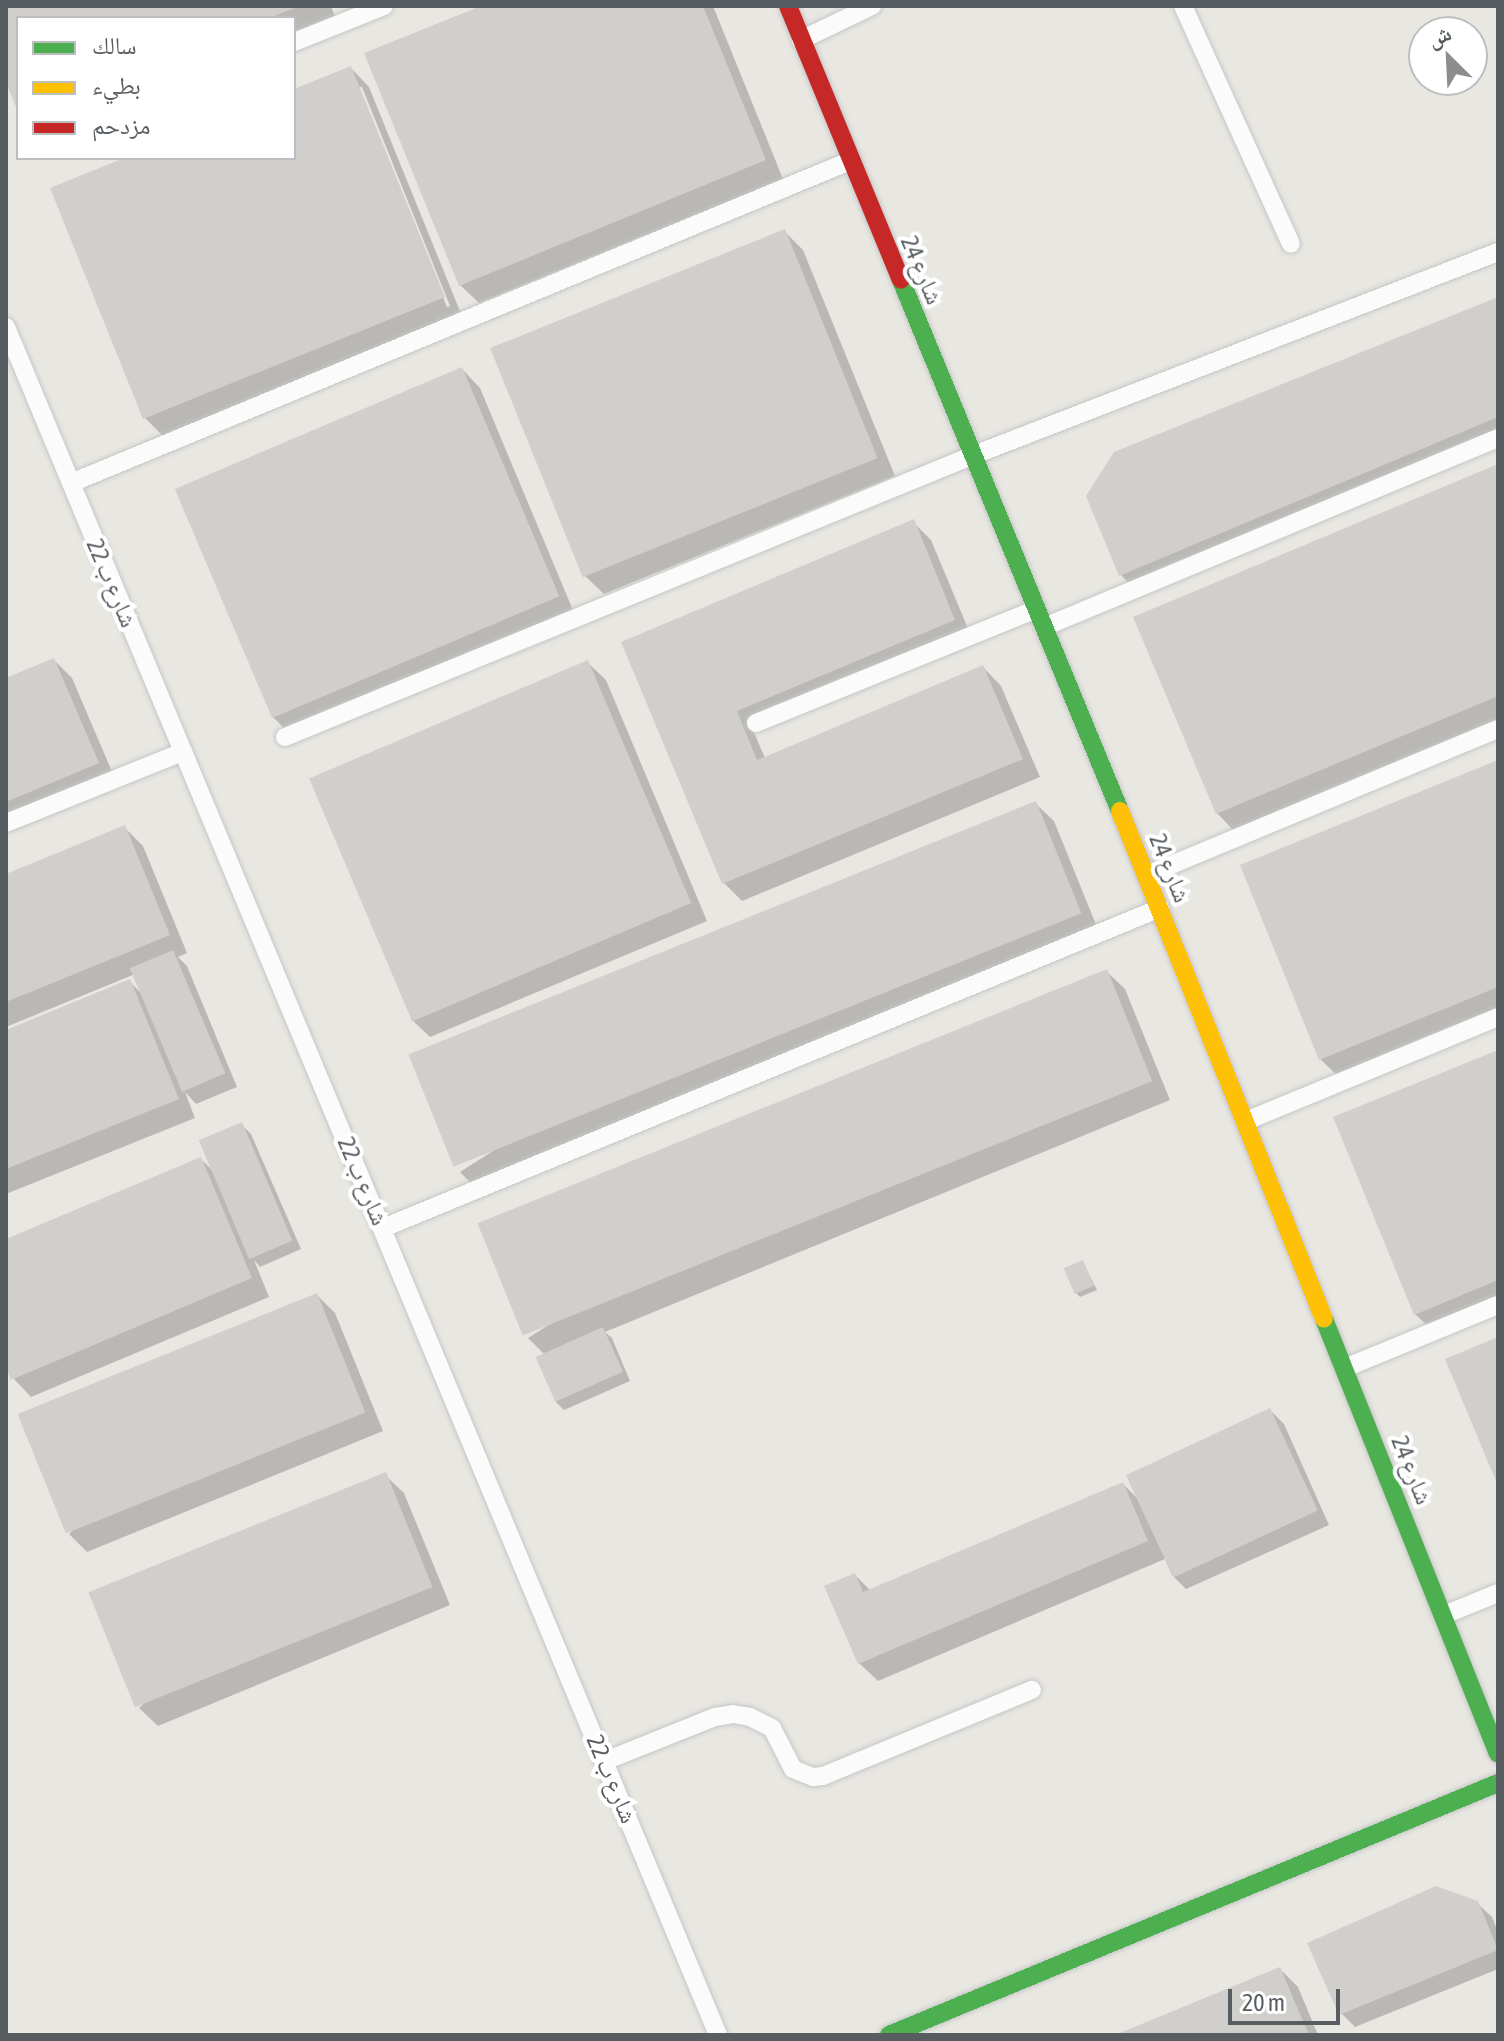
<!DOCTYPE html>
<meta charset="utf-8">
<style>
body{margin:0}
#map{position:relative;width:1504px;height:2041px;overflow:hidden;background:#e9e7e2;font-family:"Asap Condensed","Noto Naskh Arabic",sans-serif}
div>[style]{position:absolute}
[style*='--x']{left:calc(var(--x)*1px);top:calc(var(--y)*1px);width:calc(var(--w)*1px);rotate:calc(var(--a)*1deg)}
.shadow>*{inset:0;background:#0003}
.building>*{inset:0;background:#d1cfcc;transform-origin:0 0}
.roads{filter:drop-shadow(0 0 2px #c5c6c5) drop-shadow(0 0 2px #c5c6c5)}
.lane>*{height:18px;margin:-9px;padding:0 9px;transform-origin:9px;border-radius:9px;background:#fcfbfb}
.fast>*{height:18px;margin:-9px;padding:0 9px;transform-origin:9px;border-radius:9px;background:#4caf50}
.slow>*{height:18px;margin:-9px;padding:0 9px;transform-origin:9px;border-radius:9px;background:#ffc107}
.jam>*{height:18px;margin:-9px;padding:0 9px;transform-origin:9px;border-radius:9px;background:#c62828}
span{translate:-50% -50%;white-space:nowrap;text-align:center;line-height:1.15;-webkit-text-stroke:8px #fff;paint-order:stroke}
.street-label{font-size:24px;color:#585d61}
.frame{position:absolute;inset:0;border:8px solid #585d61;pointer-events:none}
.legend{position:absolute;left:16px;top:16px;width:280px;height:144px;box-sizing:border-box;background:#fff;border:2px solid #bcbec0;margin:0;padding:10px 14px;list-style:none;font-size:24px;color:#585d61}
.legend li{display:flex;align-items:center;gap:16px;height:40px}
.legend b{width:40px;border:2px solid #bcbec0}
.north{position:absolute;left:1408px;top:16px;width:80px;height:80px;box-sizing:border-box;background:#fff;border:2px solid #bcbec0;border-radius:50%;rotate:336deg;font-size:22px;font-weight:700;line-height:32px;text-align:center;color:#585d61}
.north::after{content:'';display:block;margin:auto;width:28px;height:36px;background:#8b8d8e;clip-path:polygon(50% 0,100% 100%,50% 72%,0 100%)}
.scale{position:absolute;left:1228px;top:1989px;width:112px;height:36px;box-sizing:border-box;border:4px solid #585d61;border-top:0;padding-left:10px;font-size:24px;line-height:28px;white-space:nowrap;color:#585d61;-webkit-text-stroke:6px #fff;paint-order:stroke}
</style>
<div id="map">
<div class="shadow">
<div style="clip-path:polygon(6px 6px,331px 6px,335px 17px,294px 33px,294px 18px,18px 18px,18px 107px,6px 78px)"></div>
<div style="clip-path:polygon(486px 6px,713px 6px,783px 179px,479px 303px,460px 285px)"></div>
<div style="clip-path:polygon(evenodd,351px 68px,369px 87px,462px 316px,163px 436px,145px 418px,52px 189px,129px 158px,294px 158px,294px 91px,351px 68px,358px 87px,362px 87px,450px 306px,447px 307px,358px 87px)"></div>
<div style="clip-path:polygon(785px 232px,803px 250px,895px 476px,604px 594px,585px 576px)"></div>
<div style="clip-path:polygon(1498px 299px,1498px 443px,1139px 593px,1121px 575px)"></div>
<div style="clip-path:polygon(462px 369px,480px 388px,575px 615px,290px 734px,272px 716px)"></div>
<div style="clip-path:polygon(1498px 466px,1498px 722px,1235px 832px,1217px 813px)"></div>
<div style="clip-path:polygon(913px 522px,931px 540px,972px 638px,753px 730px,765px 758px,983px 667px,1001px 686px,1040px 777px,742px 901px,724px 883px,623px 643px)"></div>
<div style="clip-path:polygon(54px 660px,72px 678px,116px 781px,6px 827px,6px 680px)"></div>
<div style="clip-path:polygon(587px 662px,606px 680px,707px 921px,430px 1037px,411px 1019px)"></div>
<div style="clip-path:polygon(1498px 763px,1498px 1013px,1339px 1077px,1320px 1059px)"></div>
<div style="clip-path:polygon(1035px 803px,1054px 821px,1099px 932px,478px 1190px,460px 1172px)"></div>
<div style="clip-path:polygon(125px 828px,143px 846px,187px 953px,178px 957px,187px 966px,237px 1087px,196px 1104px,185px 1092px,195px 1118px,6px 1194px,6px 1032px,130px 982px,144px 996px,135px 974px,6px 1027px,6px 877px)"></div>
<div style="clip-path:polygon(1106px 971px,1125px 989px,1170px 1100px,605px 1332px,612px 1338px,630px 1381px,564px 1410px,555px 1401px,544px 1354px,528px 1338px)"></div>
<div style="clip-path:polygon(1498px 1052px,1498px 1306px,1434px 1332px,1415px 1314px)"></div>
<div style="clip-path:polygon(242px 1125px,251px 1134px,301px 1249px,260px 1267px,254px 1260px,269px 1297px,31px 1397px,13px 1378px,6px 1362px,6px 1242px,201px 1159px,215px 1173px)"></div>
<div style="clip-path:polygon(1083px 1263px,1097px 1290px,1080px 1297px,1076px 1293px)"></div>
<div style="clip-path:polygon(317px 1295px,335px 1313px,383px 1431px,87px 1552px,69px 1534px)"></div>
<div style="clip-path:polygon(1270px 1410px,1284px 1424px,1329px 1525px,1186px 1589px,1172px 1575px,1165px 1559px,878px 1681px,859px 1663px,855px 1575px,871px 1591px,1123px 1484px,1139px 1500px)"></div>
<div style="clip-path:polygon(385px 1475px,404px 1493px,450px 1605px,158px 1726px,139px 1708px)"></div>
<div style="clip-path:polygon(1477px 1903px,1492px 1917px,1498px 1932px,1498px 1969px,1355px 2027px,1341px 2013px)"></div>
<div style="clip-path:polygon(1280px 1969px,1298px 1987px,1318px 2035px,1120px 2035px)"></div>
</div>
<div class="building">
<div style="clip-path:polygon(6px 6px,299px 6px,270px 18px,18px 18px,18px 112px,6px 83px)"></div>
<div style="clip-path:polygon(481px 6px,703px 6px,766px 160px,459px 286px,364px 53px)"></div>
<div style="clip-path:polygon(351px 66px,445px 297px,143px 419px,50px 188px,124px 158px,294px 158px,294px 89px)"></div>
<div style="left:785px;top:229px;width:247px;height:318px;rotate:68deg"></div>
<div style="clip-path:polygon(1498px 297px,1498px 417px,1119px 576px,1086px 496px,1114px 452px)"></div>
<div style="left:462px;top:367px;width:249px;height:312px;rotate:67deg"></div>
<div style="clip-path:polygon(1498px 464px,1498px 696px,1216px 814px,1133px 617px)"></div>
<div style="clip-path:polygon(914px 519px,955px 620px,737px 711px,757px 760px,983px 665px,1023px 759px,722px 884px,621px 642px)"></div>
<div style="clip-path:polygon(54px 658px,99px 763px,6px 802px,6px 678px)"></div>
<div style="left:588px;top:660px;width:264px;height:303px;rotate:67deg"></div>
<div style="clip-path:polygon(1498px 760px,1498px 987px,1319px 1060px,1240px 865px)"></div>
<div style="left:1036px;top:801px;width:121px;height:677px;rotate:68deg"></div>
<div style="clip-path:polygon(125px 825px,170px 935px,6px 1002px,6px 874px)"></div>
<div style="left:173px;top:950px;width:134px;height:47px;rotate:67deg"></div>
<div style="left:1107px;top:969px;width:121px;height:679px;rotate:68deg"></div>
<div style="clip-path:polygon(130px 979px,179px 1099px,6px 1169px,6px 1030px)"></div>
<div style="clip-path:polygon(1498px 1050px,1498px 1280px,1414px 1315px,1333px 1117px)"></div>
<div style="left:242px;top:1122px;width:129px;height:47px;rotate:67deg"></div>
<div style="clip-path:polygon(201px 1157px,252px 1278px,11px 1380px,6px 1367px,6px 1239px)"></div>
<div style="left:1083px;top:1260px;width:28px;height:21px;rotate:67deg"></div>
<div style="left:317px;top:1293px;width:129px;height:323px;rotate:68deg"></div>
<div style="left:603px;top:1327px;width:49px;height:74px;rotate:66deg"></div>
<div style="clip-path:polygon(1498px 1337px,1498px 1486px,1445px 1359px)"></div>
<div style="left:1270px;top:1408px;width:113px;height:159px;rotate:65deg"></div>
<div style="left:386px;top:1472px;width:124px;height:321px;rotate:68deg"></div>
<div style="clip-path:polygon(1123px 1482px,1148px 1541px,858px 1664px,824px 1586px,855px 1573px,863px 1592px)"></div>
<div style="clip-path:polygon(1436px 1886px,1478px 1901px,1498px 1950px,1339px 2015px,1307px 1943px)"></div>
<div style="clip-path:polygon(1280px 1967px,1309px 2035px,1115px 2035px)"></div>
</div>
<div class="roads">
<div class="lane">
<div style="--x:1183;--y:6;--w:261;--a:65.6"></div>
<div style="--x:801;--y:40;--w:79;--a:-25.6"></div>
<div style="--x:294;--y:42;--w:97;--a:-21.8"></div>
<div style="--x:6;--y:327;--w:1850;--a:67.37"></div>
<div style="--x:71;--y:483;--w:843;--a:-22.46"></div>
<div style="--x:1044;--y:627;--w:492;--a:-22.6"></div>
<div style="--x:756;--y:723;--w:303;--a:-22.1"></div>
<div style="--x:285;--y:737;--w:744;--a:-22.26"></div>
<div style="--x:974;--y:455;--w:562;--a:-21.18"></div>
<div style="--x:6;--y:823;--w:191;--a:-21.9"></div>
<div style="--x:1147;--y:875;--w:380;--a:-22.6"></div>
<div style="--x:1246;--y:1121;--w:273;--a:-22.4"></div>
<div style="--x:383;--y:1228;--w:840;--a:-22.38"></div>
<div style="--x:1345;--y:1368;--w:165;--a:-22.4"></div>
<div style="--x:1444;--y:1615;--w:58;--a:-22.2"></div>
<div style="--x:605;--y:1761;--w:118;--a:-21.8"></div>
<div style="--x:715;--y:1717;--w:18;--a:-9"></div>
<div style="--x:733;--y:1714;--w:17;--a:10"></div>
<div style="--x:750;--y:1717;--w:25;--a:27"></div>
<div style="--x:772;--y:1728;--w:46;--a:62.9"></div>
<div style="--x:793;--y:1769;--w:22;--a:22"></div>
<div style="--x:813;--y:1777;--w:10;--a:-6"></div>
<div style="--x:823;--y:1776;--w:226;--a:-22.4"></div>
</div>
<div class="fast">
<div style="--x:901;--y:280;--w:574;--a:67.59"></div>
<div style="--x:1324;--y:1319;--w:468;--a:68.2"></div>
<div style="--x:889;--y:2035;--w:659;--a:-22.48"></div>
</div>
<div class="slow">
<div style="--x:1120;--y:811;--w:547;--a:68.12"></div>
</div>
<div class="jam">
<div style="--x:788;--y:6;--w:296;--a:67.6"></div>
</div>
</div>
<div class="street-label">
<span style="left:922px;top:270px;rotate:67deg">شارع 24</span>
<span style="left:112px;top:583px;rotate:67deg">شارع ب 22</span>
<span style="left:1170px;top:868px;rotate:68deg">شارع 24</span>
<span style="left:363px;top:1181px;rotate:67deg">شارع ب 22</span>
<span style="left:1412px;top:1470px;rotate:68deg">شارع 24</span>
<span style="left:612px;top:1779px;rotate:67deg">شارع ب 22</span>
</div>
<div class="frame"></div>
<ul class="legend">
<li><b style="height:10px;background:#4caf50"></b>سالك</li>
<li><b style="height:10px;background:#ffc107"></b>بطيء</li>
<li><b style="height:10px;background:#c62828"></b>مزدحم</li>
</ul>
<div class="north">ش</div>
<div class="scale">20 m</div>
</div>
